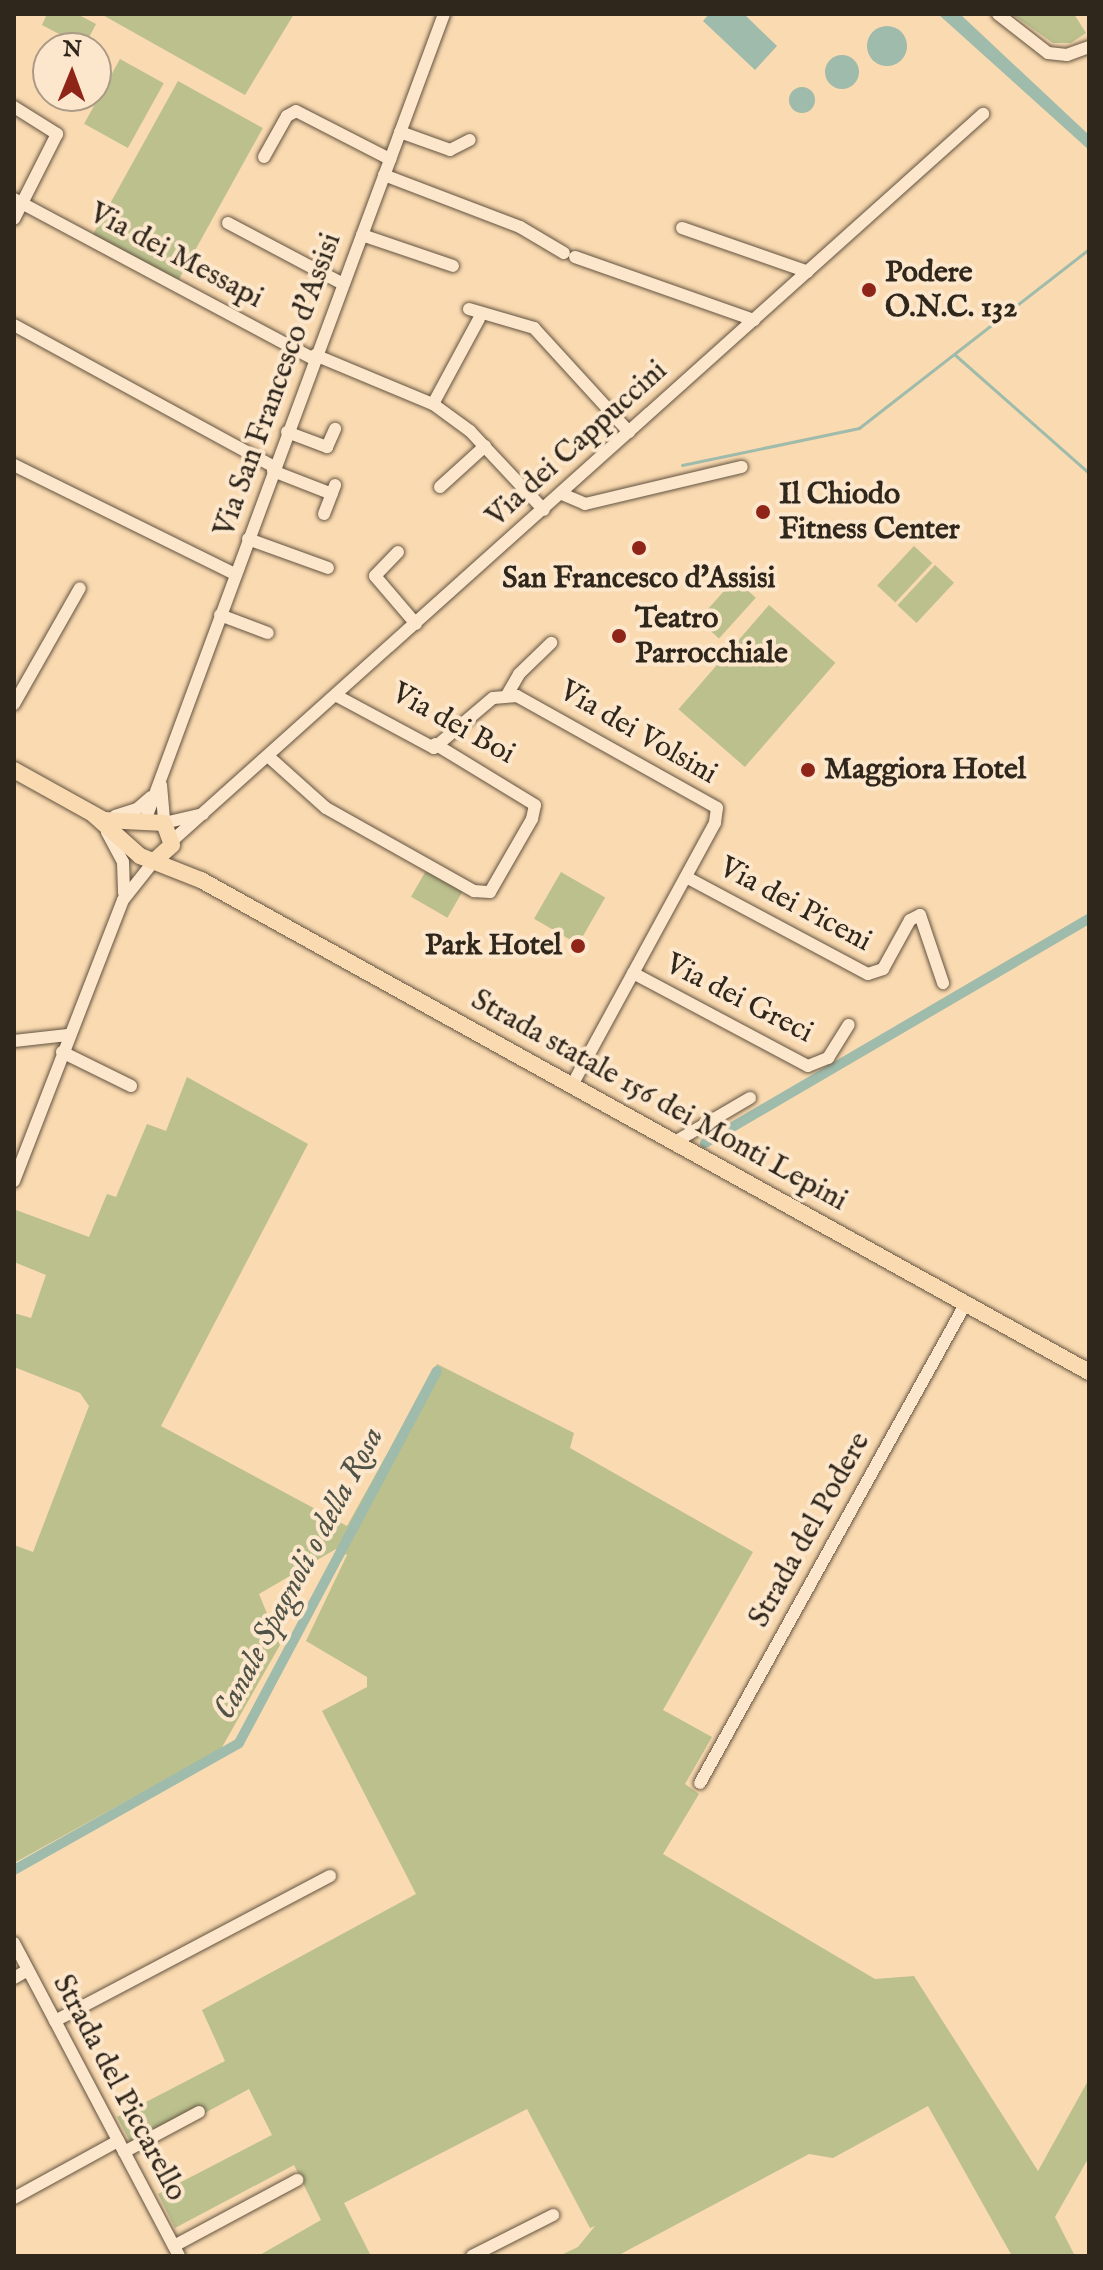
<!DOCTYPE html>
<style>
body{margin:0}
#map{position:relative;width:1103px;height:2270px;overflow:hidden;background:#fadab0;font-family:"IM FELL English",serif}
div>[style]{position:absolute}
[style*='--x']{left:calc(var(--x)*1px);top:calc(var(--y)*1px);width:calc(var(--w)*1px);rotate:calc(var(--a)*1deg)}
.green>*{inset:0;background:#bbc08d;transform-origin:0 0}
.water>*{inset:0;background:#9ebbab}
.round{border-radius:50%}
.stream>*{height:3px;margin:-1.5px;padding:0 1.5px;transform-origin:1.5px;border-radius:1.5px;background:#9ebbab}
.canal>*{height:10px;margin:-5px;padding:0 5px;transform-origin:5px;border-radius:5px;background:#9ebbab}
.roads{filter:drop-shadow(0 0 2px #625341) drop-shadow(0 0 2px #625341)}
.minor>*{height:12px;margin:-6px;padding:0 6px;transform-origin:6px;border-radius:6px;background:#fce7cc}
.major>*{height:16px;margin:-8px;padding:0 8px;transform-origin:8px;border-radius:8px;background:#fadab0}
.dots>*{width:22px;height:22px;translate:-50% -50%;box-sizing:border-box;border:4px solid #fce7cc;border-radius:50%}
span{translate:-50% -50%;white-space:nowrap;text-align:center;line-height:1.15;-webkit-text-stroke:8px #fce7cc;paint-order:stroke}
.street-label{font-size:30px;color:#2f261c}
.poi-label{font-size:30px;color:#2f261c;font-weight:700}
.left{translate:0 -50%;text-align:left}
.right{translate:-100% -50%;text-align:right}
.water-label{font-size:32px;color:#505347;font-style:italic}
.frame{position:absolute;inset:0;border:16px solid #2f261c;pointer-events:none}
.north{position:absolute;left:32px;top:32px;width:80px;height:80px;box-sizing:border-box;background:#fce7cc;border:2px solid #aa9a86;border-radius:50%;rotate:1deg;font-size:22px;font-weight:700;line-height:32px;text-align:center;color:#2f261c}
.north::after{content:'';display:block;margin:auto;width:28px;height:36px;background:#8f2418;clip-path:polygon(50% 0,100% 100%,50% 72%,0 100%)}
</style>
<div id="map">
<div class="green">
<div style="clip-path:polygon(47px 14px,77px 14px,96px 24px,84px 47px,42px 25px)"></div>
<div style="clip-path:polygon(101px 14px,294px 14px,245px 95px)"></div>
<div style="clip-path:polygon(1012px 14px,1074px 14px,1086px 33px,1071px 43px,1053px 43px)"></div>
<div style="left:120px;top:59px;width:50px;height:74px;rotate:29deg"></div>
<div style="left:178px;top:81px;width:97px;height:179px;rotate:29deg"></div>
<div style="left:914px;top:546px;width:25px;height:54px;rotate:43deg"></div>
<div style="left:935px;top:565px;width:26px;height:55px;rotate:43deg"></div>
<div style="left:735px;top:579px;width:28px;height:55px;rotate:42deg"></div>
<div style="left:769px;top:605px;width:88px;height:138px;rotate:41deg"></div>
<div style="left:427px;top:869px;width:42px;height:32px;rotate:30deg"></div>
<div style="left:561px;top:872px;width:51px;height:54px;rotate:30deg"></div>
<div style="clip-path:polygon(187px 1077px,308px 1144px,161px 1426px,347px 1526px,437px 1364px,574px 1433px,570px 1448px,753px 1552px,663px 1710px,712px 1737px,685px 1784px,699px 1794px,663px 1854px,875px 1979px,914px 1976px,1038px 2171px,1089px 2079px,1089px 2157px,1055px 2217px,1075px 2256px,1012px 2256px,928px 2106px,833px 2158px,809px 2154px,617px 2256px,559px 2256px,578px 2247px,595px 2226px,590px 2228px,527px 2109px,344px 2203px,371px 2256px,258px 2256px,321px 2220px,294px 2165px,175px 2228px,158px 2194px,272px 2135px,249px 2089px,135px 2151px,117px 2117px,225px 2061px,202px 2010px,416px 1894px,322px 1711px,367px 1687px,367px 1677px,306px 1641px,347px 1555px,336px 1549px,259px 1594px,280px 1645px,221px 1749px,14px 1863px,14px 1545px,33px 1552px,89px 1406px,80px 1393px,14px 1367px,14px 1313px,31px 1318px,46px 1275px,14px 1262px,14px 1215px,16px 1210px,89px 1237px,107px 1194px,116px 1197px,147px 1124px,166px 1131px)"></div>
</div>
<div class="water">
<div style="clip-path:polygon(709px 14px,744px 14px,777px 46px,755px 70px,703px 21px)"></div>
<div style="clip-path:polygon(938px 14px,960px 14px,1089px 135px,1089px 150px)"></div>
<div class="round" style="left:867px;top:26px;width:40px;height:40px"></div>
<div class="round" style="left:825px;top:55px;width:34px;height:34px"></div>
<div class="round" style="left:789px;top:87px;width:26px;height:26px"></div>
</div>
<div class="stream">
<div style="--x:954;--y:354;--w:180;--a:41.4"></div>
<div style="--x:682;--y:465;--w:181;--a:-11.8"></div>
<div style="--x:859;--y:428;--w:291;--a:-37.9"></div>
</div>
<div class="canal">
<div style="--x:705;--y:1143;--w:445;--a:-30.3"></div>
<div style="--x:14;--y:1870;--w:258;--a:-29.4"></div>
<div style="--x:239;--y:1743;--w:421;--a:-62"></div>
</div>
<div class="roads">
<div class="minor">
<div style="--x:998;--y:14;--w:63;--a:38"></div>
<div style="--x:1048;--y:53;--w:19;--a:6"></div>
<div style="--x:1067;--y:55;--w:23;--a:-20"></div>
<div style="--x:14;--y:107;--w:51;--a:32.1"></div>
<div style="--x:57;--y:134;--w:95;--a:116.8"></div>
<div style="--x:400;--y:132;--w:53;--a:19.8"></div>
<div style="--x:450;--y:150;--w:22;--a:-27"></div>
<div style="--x:264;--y:157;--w:47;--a:-60.7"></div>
<div style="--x:287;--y:116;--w:10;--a:-29"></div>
<div style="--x:296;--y:111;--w:106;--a:27.1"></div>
<div style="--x:384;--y:175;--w:146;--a:20.9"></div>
<div style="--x:520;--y:227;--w:51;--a:30.6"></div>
<div style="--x:14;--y:199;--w:340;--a:28.1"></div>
<div style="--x:228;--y:223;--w:130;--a:27.9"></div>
<div style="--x:682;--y:228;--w:133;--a:19.2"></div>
<div style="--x:362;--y:235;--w:96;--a:18.8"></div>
<div style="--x:575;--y:257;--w:190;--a:19.4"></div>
<div style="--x:469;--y:309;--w:68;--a:16.3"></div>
<div style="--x:534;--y:328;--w:141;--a:47.6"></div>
<div style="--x:14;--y:325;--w:296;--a:28.6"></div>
<div style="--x:315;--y:355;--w:128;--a:22.6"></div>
<div style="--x:433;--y:404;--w:46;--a:36.1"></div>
<div style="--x:470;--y:431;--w:108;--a:46.9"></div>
<div style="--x:433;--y:404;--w:97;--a:-61.6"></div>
<div style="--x:287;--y:432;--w:43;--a:20.6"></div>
<div style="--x:327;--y:447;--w:20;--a:-66"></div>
<div style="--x:14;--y:465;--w:246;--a:26.3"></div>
<div style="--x:273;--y:471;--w:63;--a:21.3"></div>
<div style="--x:440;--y:487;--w:61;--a:-42.3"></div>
<div style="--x:562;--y:494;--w:25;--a:23"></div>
<div style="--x:585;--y:504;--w:161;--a:-13.3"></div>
<div style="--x:324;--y:514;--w:31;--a:-69"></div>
<div style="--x:248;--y:539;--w:85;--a:19.9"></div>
<div style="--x:398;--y:552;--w:33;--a:134"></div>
<div style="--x:375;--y:576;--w:63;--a:49.5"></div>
<div style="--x:220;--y:615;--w:51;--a:20.6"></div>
<div style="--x:507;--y:695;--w:24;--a:-60"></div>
<div style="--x:519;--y:674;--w:45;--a:-44.1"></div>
<div style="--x:337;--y:696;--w:110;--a:28.2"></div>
<div style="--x:434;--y:748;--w:77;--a:-40.3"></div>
<div style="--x:493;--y:698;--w:24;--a:-5"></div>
<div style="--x:517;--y:696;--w:229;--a:29.2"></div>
<div style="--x:717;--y:808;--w:15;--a:98"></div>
<div style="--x:715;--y:823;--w:298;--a:118.6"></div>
<div style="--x:14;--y:704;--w:133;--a:-60.4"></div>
<div style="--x:269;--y:757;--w:76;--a:41.8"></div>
<div style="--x:326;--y:808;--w:170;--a:29.3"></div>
<div style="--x:474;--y:891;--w:16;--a:4"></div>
<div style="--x:490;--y:892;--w:84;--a:-60.1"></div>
<div style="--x:532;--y:819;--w:14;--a:-78"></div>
<div style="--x:535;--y:805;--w:117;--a:-148.6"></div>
<div style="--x:161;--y:785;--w:38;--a:85"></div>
<div style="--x:164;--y:823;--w:40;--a:-13"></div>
<div style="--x:115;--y:816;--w:23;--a:-18"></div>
<div style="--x:137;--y:809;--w:18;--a:-41"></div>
<div style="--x:145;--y:821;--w:861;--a:-69.67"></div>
<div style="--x:107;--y:832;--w:34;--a:62"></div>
<div style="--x:123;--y:862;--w:31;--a:88"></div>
<div style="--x:173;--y:840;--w:1088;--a:-41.87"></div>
<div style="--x:686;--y:877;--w:206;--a:28.1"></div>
<div style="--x:868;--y:974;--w:16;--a:-18"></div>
<div style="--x:883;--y:969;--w:56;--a:-61.1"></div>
<div style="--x:910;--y:920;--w:11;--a:-27"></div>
<div style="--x:920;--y:915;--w:72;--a:71.3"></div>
<div style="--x:633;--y:973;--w:198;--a:28"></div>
<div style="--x:808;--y:1066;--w:22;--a:-22"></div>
<div style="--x:828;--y:1058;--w:39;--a:-58"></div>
<div style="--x:14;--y:1041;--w:54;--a:-6.3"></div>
<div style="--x:62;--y:1052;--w:77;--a:26.2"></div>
<div style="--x:675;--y:1142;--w:87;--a:-30.4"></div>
<div style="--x:14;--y:1181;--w:301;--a:-68.8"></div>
<div style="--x:123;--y:900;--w:50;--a:-51.5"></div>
<div style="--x:700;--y:1783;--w:549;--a:-61.01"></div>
<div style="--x:14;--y:1943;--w:354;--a:62.2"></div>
<div style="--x:14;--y:1978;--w:16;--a:-30"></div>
<div style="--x:55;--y:2021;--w:311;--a:-27.8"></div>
<div style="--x:124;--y:2152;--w:85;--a:-28.1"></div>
<div style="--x:14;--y:2198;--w:119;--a:-28.7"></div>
<div style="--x:174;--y:2246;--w:140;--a:-28.2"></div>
<div style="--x:472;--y:2256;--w:91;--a:-26.8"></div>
</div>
<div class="major">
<div style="--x:14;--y:770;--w:103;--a:29.1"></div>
<div style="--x:104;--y:820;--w:60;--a:2.9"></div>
<div style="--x:164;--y:823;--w:23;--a:70"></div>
<div style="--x:172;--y:845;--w:24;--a:138"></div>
<div style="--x:94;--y:815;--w:62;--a:41.7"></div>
<div style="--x:140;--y:856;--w:66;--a:21.5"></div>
<div style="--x:201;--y:880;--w:1015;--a:28.99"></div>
</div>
</div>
<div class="dots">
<div style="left:869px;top:290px;background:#8f2418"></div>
<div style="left:763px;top:512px;background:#8f2418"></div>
<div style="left:639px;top:548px;background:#8f2418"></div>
<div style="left:619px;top:636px;background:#8f2418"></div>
<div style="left:808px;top:770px;background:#8f2418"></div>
<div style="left:578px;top:946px;background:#8f2418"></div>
</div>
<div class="street-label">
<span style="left:176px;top:256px;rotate:28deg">Via dei Messapi</span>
<span style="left:278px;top:385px;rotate:-70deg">Via San Francesco d'Assisi</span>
<span style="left:577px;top:444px;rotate:-42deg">Via dei Cappuccini</span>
<span style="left:453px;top:724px;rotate:29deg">Via dei Boi</span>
<span style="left:638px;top:733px;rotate:30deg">Via dei Volsini</span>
<span style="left:795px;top:905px;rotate:28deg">Via dei Piceni</span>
<span style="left:739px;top:999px;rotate:27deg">Via dei Greci</span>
<span style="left:659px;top:1101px;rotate:29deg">Strada statale 156 dei Monti Lepini</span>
<span style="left:810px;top:1530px;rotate:-61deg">Strada del Podere</span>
<span style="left:119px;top:2088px;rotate:62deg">Strada del Piccarello</span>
</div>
<div class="poi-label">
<span class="left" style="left:885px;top:290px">Podere<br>O.N.C. 132</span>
<span class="left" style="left:779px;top:512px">Il Chiodo<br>Fitness Center</span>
<span style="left:639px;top:579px">San Francesco d'Assisi</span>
<span class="left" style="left:635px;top:636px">Teatro<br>Parrocchiale</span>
<span class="left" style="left:824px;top:770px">Maggiora Hotel</span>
<span class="right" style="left:562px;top:946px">Park Hotel</span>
</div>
<div class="water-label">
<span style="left:300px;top:1574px;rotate:-62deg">Canale Spagnoli o della Rosa</span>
</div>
<div class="frame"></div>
<div class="north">N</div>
</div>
